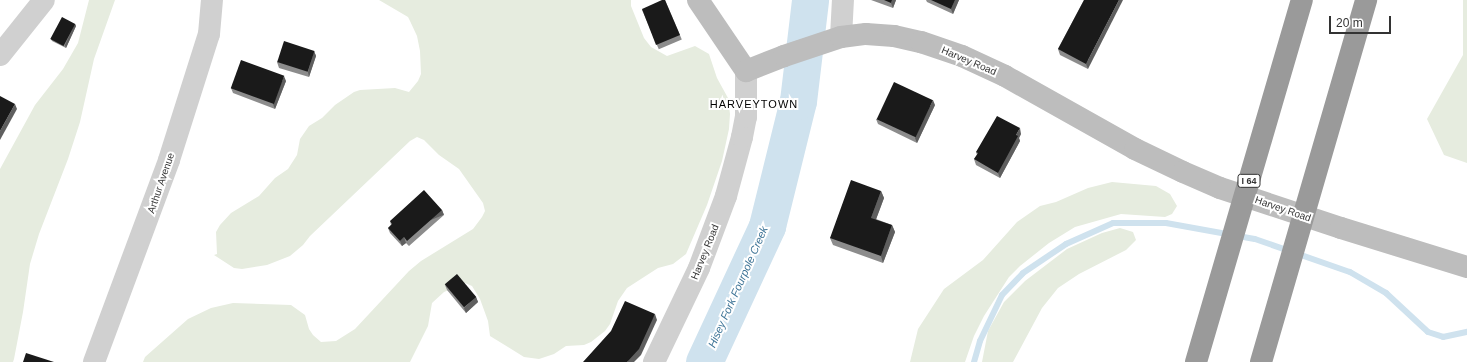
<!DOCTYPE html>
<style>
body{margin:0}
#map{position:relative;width:1467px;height:362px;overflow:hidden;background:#fff;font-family:Helvetica,sans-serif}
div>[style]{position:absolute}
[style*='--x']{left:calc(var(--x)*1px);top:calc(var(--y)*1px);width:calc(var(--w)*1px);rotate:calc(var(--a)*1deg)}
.green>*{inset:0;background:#e6ecdf}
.stream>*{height:6px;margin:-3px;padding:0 3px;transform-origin:3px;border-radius:3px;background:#cfe2ee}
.river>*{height:37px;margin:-18.5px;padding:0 18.5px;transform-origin:18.5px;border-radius:18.5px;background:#cfe2ee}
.street>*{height:22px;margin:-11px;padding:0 11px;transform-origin:11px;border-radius:11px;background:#d0d0d0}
.secondary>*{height:22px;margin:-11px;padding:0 11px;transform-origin:11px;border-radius:11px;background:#bdbdbd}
.highway-bridge>*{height:22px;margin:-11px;padding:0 11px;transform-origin:11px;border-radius:11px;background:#9a9a9a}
.wall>*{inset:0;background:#8c8c8c;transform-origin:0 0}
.shaded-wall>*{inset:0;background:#5f5f5f;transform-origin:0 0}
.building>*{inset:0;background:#1a1a1a;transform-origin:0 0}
span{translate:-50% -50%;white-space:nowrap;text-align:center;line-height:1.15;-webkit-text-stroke:4px #fff;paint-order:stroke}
.shield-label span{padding:1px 3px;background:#fff;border:1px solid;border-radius:3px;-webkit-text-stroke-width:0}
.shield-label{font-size:9px;color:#333;font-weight:700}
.street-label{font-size:10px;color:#333}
.neighbourhood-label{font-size:11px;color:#000;letter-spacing:1px}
.water-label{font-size:11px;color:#3f7597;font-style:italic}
.scale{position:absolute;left:1329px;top:16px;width:62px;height:18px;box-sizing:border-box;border:2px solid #333;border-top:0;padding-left:5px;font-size:12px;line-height:14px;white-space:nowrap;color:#333;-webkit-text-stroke:3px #fff;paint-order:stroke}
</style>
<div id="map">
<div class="green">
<div style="clip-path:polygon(89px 0,115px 0,94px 59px,80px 122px,68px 159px,39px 234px,30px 264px,23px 312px,14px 359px,13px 362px,0 362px,0 169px,35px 105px,63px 69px,78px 43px)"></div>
<div style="clip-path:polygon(379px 0,631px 0,631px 6px,644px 38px,651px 47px,667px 56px,695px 46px,709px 54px,717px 78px,728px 98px,730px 114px,729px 129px,722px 161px,707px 205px,686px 254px,673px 264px,658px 268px,627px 288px,618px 301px,610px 324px,605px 331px,591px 342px,584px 345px,566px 346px,554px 354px,539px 359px,524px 357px,490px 336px,488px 321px,480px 299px,472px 286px,465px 283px,444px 292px,432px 303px,428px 326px,410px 362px,143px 362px,145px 357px,188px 319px,211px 308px,233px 303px,291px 305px,305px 315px,309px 329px,313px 335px,321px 342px,336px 341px,355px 329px,409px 271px,421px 261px,473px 229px,482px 217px,485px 211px,483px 203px,459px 169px,439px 155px,424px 140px,417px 137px,410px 141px,310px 236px,303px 245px,290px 256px,267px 265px,242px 269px,234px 268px,214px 255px,217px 254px,216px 232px,220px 225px,231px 213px,259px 196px,275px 178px,288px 169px,297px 155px,300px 139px,309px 126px,322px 118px,335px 105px,354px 92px,360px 90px,395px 88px,409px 92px,418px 81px,421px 74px,420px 51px,417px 36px,410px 21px,408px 17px)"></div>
<div style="clip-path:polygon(1463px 0,1467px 0,1467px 163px,1444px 155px,1427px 119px,1463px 55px)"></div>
<div style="clip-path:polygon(1112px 182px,1156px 186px,1170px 194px,1177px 206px,1172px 214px,1165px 217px,1121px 214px,1075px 227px,1049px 243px,1020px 266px,1009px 277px,984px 316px,974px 336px,965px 362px,910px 362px,918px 329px,944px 289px,983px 260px,1017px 222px,1040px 206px,1056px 202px,1088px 188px)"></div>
<div style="clip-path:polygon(1120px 228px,1133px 232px,1136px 240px,1126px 250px,1079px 274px,1058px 288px,1042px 308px,1013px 362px,982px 362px,988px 331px,1004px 302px,1025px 281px,1067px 249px,1102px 233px)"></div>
</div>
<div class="stream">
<div style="--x:974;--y:362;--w:22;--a:-74"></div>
<div style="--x:980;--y:341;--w:51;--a:-64.4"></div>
<div style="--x:1002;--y:295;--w:30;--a:-46"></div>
<div style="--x:1023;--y:273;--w:52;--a:-34"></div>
<div style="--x:1066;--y:244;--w:51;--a:-24.1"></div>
<div style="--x:1113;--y:223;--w:53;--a:0"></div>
<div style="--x:1166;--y:223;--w:90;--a:10.2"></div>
<div style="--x:1255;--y:239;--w:101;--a:19.2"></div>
<div style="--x:1350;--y:272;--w:42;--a:30.3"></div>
<div style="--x:1386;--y:293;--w:57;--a:42.9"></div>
<div style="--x:1428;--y:332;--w:16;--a:18"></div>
<div style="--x:1443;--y:337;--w:25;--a:-12"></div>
</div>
<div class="river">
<div style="--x:704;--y:362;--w:150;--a:-65.1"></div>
<div style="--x:767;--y:226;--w:129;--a:-76.1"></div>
<div style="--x:798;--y:101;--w:102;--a:-83.2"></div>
</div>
<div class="street">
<div style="--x:841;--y:37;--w:37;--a:-87"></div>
<div style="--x:0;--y:55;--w:70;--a:-51.3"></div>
<div style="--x:94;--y:362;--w:215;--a:-69.6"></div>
<div style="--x:169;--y:160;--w:132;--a:-72.4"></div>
<div style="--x:209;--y:34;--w:34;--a:-85"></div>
<div style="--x:654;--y:362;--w:104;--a:-64.4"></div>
<div style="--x:699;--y:268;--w:77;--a:-69.4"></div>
<div style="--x:726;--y:196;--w:61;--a:-74.8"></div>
<div style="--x:742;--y:137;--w:20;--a:-79"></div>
<div style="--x:746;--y:117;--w:46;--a:-90"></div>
</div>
<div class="secondary">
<div style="--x:698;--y:0;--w:86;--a:55.9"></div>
<div style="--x:746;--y:71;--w:41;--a:-21.5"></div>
<div style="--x:784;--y:56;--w:60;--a:-18.4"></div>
<div style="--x:841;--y:37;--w:25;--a:-7"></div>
<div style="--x:866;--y:34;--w:28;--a:4"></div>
<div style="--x:894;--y:36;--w:28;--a:13"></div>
<div style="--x:921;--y:42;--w:43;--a:18.9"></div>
<div style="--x:962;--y:56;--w:47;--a:24.9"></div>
<div style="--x:1005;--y:76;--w:149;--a:29.3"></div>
<div style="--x:1135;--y:149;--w:53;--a:25.6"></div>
<div style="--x:1183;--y:172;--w:40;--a:23.4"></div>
<div style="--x:1220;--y:188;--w:127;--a:18.3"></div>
<div style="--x:1341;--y:228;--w:132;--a:17.2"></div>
</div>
<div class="highway-bridge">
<div style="--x:1196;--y:362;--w:377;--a:-73.7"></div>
<div style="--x:1261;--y:362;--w:377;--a:-73.8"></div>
</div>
<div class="wall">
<div style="left:665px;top:0;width:43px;height:25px;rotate:67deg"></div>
<div style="clip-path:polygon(871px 0,896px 0,893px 8px)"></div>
<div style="clip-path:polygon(926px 0,959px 0,953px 14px,927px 2px)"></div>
<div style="clip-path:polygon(1084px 0,1088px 69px,1060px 55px,1058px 49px)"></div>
<div style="clip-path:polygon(75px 24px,76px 26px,66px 48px,52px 41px,51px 39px)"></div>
<div style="clip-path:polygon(314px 51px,316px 56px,309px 77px,279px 68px,277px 62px)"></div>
<div style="clip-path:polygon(286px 81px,275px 109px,233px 93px,231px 88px)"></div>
<div style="clip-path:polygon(935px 105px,917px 143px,878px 124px,876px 119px)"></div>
<div style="clip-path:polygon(1021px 134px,1019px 138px,1020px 141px,1000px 178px,976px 165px,974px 159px,977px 155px,976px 152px)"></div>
<div style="clip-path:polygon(881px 191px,884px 198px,876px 219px,892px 225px,895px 232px,883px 263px,833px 245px,830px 238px)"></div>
<div style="clip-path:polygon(442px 210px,444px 215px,409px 246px,406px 243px,402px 246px,390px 233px,388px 228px,391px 225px,390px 221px)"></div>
<div style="clip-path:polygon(445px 285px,476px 297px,478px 302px,466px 313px,447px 290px)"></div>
</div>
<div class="shaded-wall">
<div style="clip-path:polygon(892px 0,896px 0,893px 8px,891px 3px)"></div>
<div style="clip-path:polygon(955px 0,959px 0,953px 14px,951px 9px)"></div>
<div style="clip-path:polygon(1119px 0,1123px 0,1088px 69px,1086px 64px)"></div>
<div style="clip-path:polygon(75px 24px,76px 26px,66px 48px,65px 45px)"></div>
<div style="clip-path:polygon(314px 51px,316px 56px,309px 77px,308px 72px)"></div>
<div style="clip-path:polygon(284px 76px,286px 81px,275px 109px,273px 104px)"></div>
<div style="clip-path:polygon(933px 100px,935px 105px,917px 143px,915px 138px)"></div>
<div style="clip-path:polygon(15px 104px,17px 109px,0 140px,0 131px)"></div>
<div style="clip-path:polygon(1020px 128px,1021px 134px,1019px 138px,1020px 141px,1000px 178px,998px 173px,1016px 135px)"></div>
<div style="clip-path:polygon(881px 191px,884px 198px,874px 225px,871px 218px)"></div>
<div style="left:442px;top:210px;width:5px;height:47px;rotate:68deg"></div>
<div style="clip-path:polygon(892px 225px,895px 232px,883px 263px,881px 256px)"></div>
<div style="clip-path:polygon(404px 237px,406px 243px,402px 246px,400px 241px)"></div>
<div style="clip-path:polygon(476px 297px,478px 302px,466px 313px,464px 308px)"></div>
<div style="clip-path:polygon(655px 314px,657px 320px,641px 355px,634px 362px,627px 362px)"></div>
</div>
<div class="building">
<div style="clip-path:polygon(662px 0,665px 0,680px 35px,656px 45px,642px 9px)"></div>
<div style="clip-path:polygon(884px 0,892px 0,891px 3px)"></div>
<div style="clip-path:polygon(931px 0,955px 0,951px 9px)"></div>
<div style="clip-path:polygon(1084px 0,1119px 0,1086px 64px,1058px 49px)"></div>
<div style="left:62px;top:17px;width:15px;height:25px;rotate:28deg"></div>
<div style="left:284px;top:41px;width:32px;height:22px;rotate:18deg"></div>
<div style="left:241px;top:60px;width:46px;height:30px;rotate:20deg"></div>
<div style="left:894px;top:82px;width:43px;height:41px;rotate:25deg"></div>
<div style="clip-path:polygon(0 96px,15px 104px,0 131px)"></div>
<div style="clip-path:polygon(997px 116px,1020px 128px,1016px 135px,1018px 136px,998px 173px,974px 159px,978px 153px,976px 152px)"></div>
<div style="clip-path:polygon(851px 180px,881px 191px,871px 218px,892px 225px,881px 256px,830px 238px)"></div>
<div style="clip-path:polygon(424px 190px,442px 210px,407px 241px,404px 237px,400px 241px,388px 228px,392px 224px,390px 221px)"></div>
<div style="left:457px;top:274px;width:30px;height:16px;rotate:50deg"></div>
<div style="clip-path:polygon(625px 301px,655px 314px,639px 349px,627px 362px,583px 362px,611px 331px)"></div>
<div style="clip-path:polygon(26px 353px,54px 362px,23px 362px)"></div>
</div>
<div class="shield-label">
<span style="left:1249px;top:181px">I 64</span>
</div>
<div class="street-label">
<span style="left:969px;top:61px;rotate:23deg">Harvey Road</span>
<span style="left:161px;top:183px;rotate:-71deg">Arthur Avenue</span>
<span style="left:1283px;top:209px;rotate:19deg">Harvey Road</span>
<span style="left:705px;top:252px;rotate:-68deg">Harvey Road</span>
</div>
<div class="neighbourhood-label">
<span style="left:754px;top:104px">HARVEYTOWN</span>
</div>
<div class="water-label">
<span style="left:738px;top:287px;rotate:-66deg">Hisey Fork Fourpole Creek</span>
</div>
<div class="scale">20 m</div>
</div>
